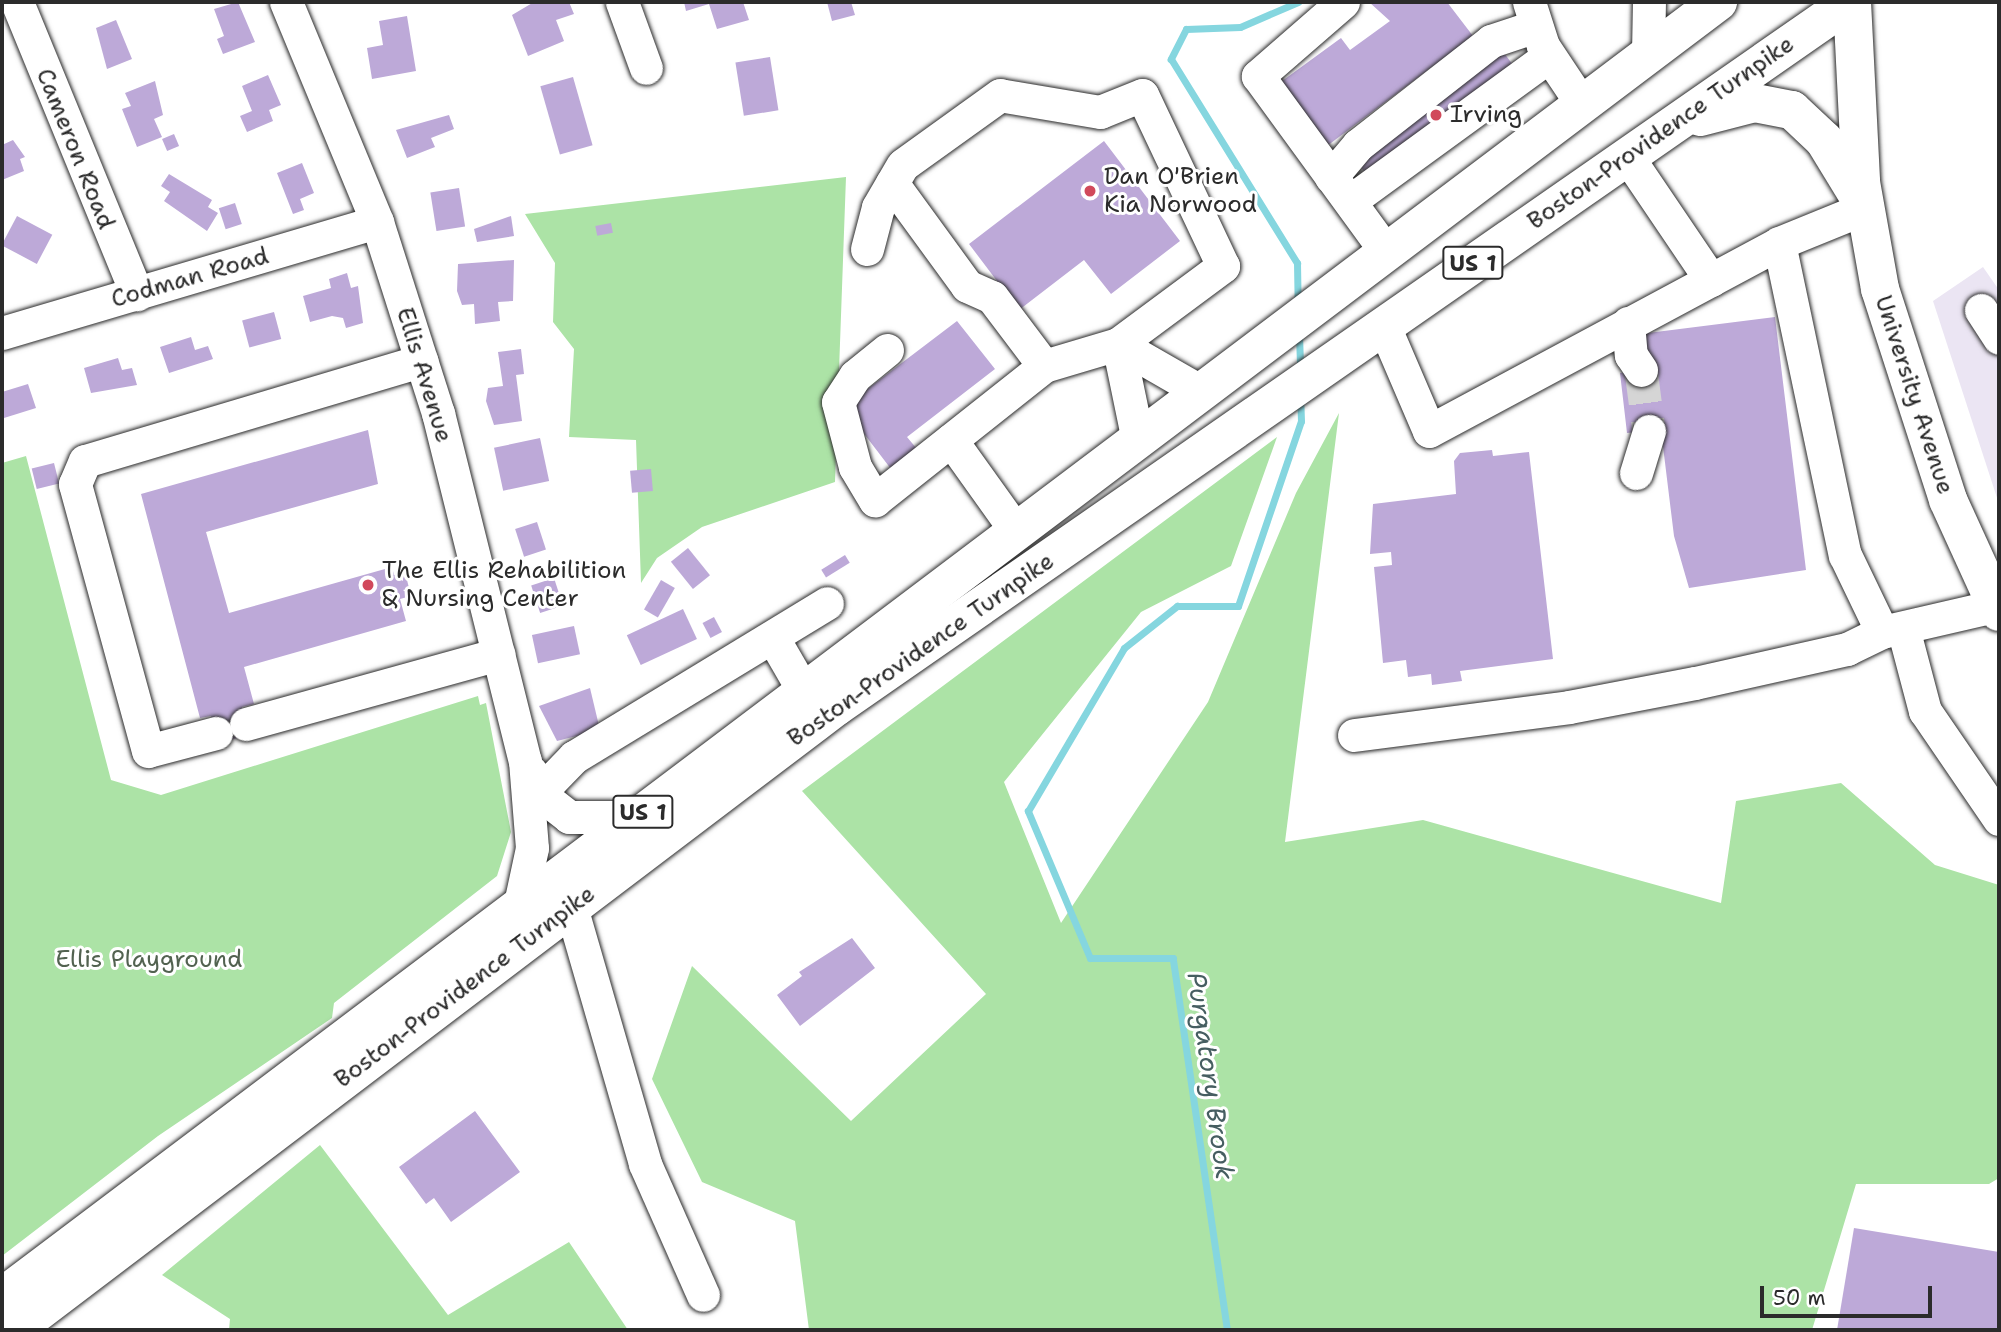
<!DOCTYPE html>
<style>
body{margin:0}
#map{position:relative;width:2001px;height:1332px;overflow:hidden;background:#fff;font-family:"Shantell Sans",sans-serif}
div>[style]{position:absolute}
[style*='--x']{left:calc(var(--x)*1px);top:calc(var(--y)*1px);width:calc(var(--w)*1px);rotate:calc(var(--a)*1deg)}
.built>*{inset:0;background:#ebe5f3}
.green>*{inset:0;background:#ace3a6}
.stream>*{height:7px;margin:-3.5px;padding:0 3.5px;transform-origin:3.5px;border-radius:3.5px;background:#85d6df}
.building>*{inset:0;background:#bda9d8;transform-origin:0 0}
.minor-tunnel>*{height:33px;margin-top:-16.5px;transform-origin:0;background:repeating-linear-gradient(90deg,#d5d5d5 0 33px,transparent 0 50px)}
.roads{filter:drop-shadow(0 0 2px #2b2b2b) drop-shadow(0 0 2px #2b2b2b)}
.minor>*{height:33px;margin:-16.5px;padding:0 16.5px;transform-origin:16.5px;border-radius:16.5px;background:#fff}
.major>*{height:38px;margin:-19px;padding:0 19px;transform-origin:19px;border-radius:19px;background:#fff}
.dots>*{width:19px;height:19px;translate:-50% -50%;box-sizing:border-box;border:4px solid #fff;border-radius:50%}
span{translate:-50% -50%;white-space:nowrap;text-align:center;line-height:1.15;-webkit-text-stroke:6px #fff;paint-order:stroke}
.shield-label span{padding:2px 5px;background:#fff;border:2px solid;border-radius:5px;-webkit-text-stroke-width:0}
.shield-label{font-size:23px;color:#2b2b2b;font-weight:700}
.poi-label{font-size:24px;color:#2b2b2b}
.left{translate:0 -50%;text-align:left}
.street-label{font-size:24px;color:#2b2b2b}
.park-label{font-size:24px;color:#526250}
.water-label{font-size:26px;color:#465e61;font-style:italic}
.frame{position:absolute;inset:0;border:4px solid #2b2b2b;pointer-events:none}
.scale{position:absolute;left:1760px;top:1286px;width:172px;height:32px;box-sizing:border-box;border:4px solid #2b2b2b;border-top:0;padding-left:9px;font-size:21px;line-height:24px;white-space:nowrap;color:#2b2b2b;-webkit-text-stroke:5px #fff;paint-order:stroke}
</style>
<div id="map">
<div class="built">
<div style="clip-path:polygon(1983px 267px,1999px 290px,1999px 504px,1933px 301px)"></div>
</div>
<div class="green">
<div style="clip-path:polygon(846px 177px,835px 482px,702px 527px,657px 558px,641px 583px,636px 440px,569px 437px,574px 349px,553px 322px,555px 263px,525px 214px)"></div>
<div style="clip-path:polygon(1339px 413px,1285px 842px,1423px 820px,1721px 903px,1736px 801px,1841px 783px,1935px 865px,1999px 885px,1999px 1178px,1989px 1184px,1856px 1184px,1812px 1330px,809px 1330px,795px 1221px,702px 1182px,652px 1079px,692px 966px,851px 1121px,986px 994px,802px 791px,1277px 437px,1231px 566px,1141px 612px,1004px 782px,1061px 923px,1208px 702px,1296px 493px)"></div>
<div style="clip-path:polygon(26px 456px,111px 780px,161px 795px,478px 696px,480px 705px,486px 703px,511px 832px,497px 876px,334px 1003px,332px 1018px,158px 1136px,2px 1256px,2px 463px)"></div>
<div style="clip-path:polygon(320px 1145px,448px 1315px,569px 1242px,628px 1330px,229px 1330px,230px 1319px,162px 1275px)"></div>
</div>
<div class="stream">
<div style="--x:1298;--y:2;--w:63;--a:156.7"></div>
<div style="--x:1240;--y:27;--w:54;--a:177.9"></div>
<div style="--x:1186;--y:29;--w:34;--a:117"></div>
<div style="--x:1171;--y:59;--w:240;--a:58.3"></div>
<div style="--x:1297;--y:263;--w:39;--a:89"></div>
<div style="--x:1299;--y:335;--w:34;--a:88"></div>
<div style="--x:1227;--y:1330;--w:376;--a:-98.3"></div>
<div style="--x:1173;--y:958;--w:83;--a:180"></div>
<div style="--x:1090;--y:958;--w:160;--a:-112.9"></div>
<div style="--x:1028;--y:811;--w:189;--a:-59.5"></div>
<div style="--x:1124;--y:648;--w:68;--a:-38.4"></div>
<div style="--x:1177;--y:606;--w:61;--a:0"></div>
<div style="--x:1238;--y:606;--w:195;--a:-71.2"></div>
<div style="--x:1301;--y:421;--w:23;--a:-92"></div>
</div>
<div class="building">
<div style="clip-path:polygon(238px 2px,255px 42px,223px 54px,217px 39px,224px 36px,214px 9px)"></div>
<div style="clip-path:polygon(534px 2px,569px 2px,574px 14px,556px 20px,564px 41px,528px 56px,512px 15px)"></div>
<div style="clip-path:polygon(684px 2px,743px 2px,749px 20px,717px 29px,709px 4px,686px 11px)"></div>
<div style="clip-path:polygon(827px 2px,851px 2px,855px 15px,832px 21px)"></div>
<div style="clip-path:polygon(1369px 2px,1447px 2px,1473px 36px,1323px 149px,1278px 84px,1341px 38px,1350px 50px,1390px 21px)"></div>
<div style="clip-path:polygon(407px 16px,416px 71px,372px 79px,367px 48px,383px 45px,379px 21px)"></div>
<div style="clip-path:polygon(116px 20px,132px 59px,107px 69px,96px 28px)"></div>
<div style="left:1501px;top:49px;width:25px;height:183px;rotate:53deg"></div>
<div style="left:770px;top:57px;width:54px;height:35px;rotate:81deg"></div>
<div style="clip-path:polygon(268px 75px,281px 105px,269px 110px,273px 121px,247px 132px,240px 116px,252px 111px,242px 86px)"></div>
<div style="left:573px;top:77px;width:71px;height:34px;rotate:74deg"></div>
<div style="clip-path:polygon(155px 81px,163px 115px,154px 119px,162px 137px,137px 147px,122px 109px,131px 106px,125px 93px)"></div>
<div style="clip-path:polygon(449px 115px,454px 129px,431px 138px,435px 147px,407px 158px,396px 130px)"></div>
<div style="left:174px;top:134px;width:13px;height:13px;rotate:67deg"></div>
<div style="clip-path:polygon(13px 140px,25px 157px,20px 159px,24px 171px,2px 180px,2px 145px)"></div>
<div style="clip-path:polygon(1104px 141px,1180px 241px,1111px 294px,1084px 260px,1019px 310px,969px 244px)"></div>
<div style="clip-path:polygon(302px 163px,314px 193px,300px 199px,304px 210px,293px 214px,277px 173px)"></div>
<div style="clip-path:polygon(169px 174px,212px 200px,208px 207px,218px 213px,207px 231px,164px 201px,170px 192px,161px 186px)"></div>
<div style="left:459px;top:188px;width:39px;height:29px;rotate:81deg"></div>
<div style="left:235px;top:203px;width:22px;height:17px;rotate:72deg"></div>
<div style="left:17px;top:216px;width:40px;height:33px;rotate:28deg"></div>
<div style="clip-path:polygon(511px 216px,514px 236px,477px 242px,474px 229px)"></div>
<div style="left:611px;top:223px;width:10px;height:16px;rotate:79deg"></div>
<div style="clip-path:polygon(514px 260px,513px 301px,498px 302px,500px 321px,475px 324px,474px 304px,462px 305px,457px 291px,458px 264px)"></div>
<div style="clip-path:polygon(347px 273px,351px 288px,358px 286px,363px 323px,346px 328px,343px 318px,332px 316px,310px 322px,303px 296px,331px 288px,329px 279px)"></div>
<div style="left:274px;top:312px;width:28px;height:33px;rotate:75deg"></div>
<div style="clip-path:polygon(1775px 317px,1806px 570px,1689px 588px,1674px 536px,1661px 430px,1627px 433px,1620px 373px,1644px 370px,1640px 334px)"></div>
<div style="clip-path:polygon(957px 321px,995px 369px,907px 437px,917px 449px,891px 469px,849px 414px,849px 403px)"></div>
<div style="clip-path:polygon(191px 337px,195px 350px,208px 346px,213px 359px,169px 373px,160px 347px)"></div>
<div style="clip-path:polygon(521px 349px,524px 374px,516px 375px,522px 421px,494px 425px,486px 401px,488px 388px,503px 386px,498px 352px)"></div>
<div style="clip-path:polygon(118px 358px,122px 370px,132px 368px,137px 385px,91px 393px,84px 368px)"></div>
<div style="clip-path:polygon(28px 384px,36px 408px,4px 418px,2px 392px)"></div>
<div style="clip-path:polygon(368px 430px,378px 484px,206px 532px,229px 613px,392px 567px,394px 575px,405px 572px,411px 596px,400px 599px,406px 621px,244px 667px,254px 704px,242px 707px,249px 735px,219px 743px,211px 716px,200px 718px,141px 494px)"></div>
<div style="left:540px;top:438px;width:44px;height:47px;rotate:78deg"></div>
<div style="clip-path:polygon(1492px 450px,1493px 456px,1529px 452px,1553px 659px,1460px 671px,1462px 681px,1432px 685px,1431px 674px,1408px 677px,1406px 660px,1383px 663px,1374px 567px,1392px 565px,1391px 552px,1370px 554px,1373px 504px,1456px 494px,1454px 461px,1460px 453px)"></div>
<div style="left:54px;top:463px;width:21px;height:23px;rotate:76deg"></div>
<div style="left:651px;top:469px;width:22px;height:21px;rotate:85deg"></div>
<div style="left:537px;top:522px;width:29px;height:23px;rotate:72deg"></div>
<div style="left:688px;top:548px;width:35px;height:22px;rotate:51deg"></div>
<div style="left:845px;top:555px;width:9px;height:28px;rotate:58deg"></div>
<div style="left:554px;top:578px;width:29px;height:24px;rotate:72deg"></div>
<div style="left:661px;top:580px;width:16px;height:34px;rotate:30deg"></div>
<div style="left:683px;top:609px;width:33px;height:62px;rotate:65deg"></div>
<div style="left:714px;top:617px;width:17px;height:13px;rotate:62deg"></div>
<div style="left:574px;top:626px;width:29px;height:43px;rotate:78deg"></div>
<div style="clip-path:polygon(590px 688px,600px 730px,557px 741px,539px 706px)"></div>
<div style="clip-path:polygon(852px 938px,875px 968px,800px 1026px,777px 995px,802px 976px,799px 972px)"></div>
<div style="clip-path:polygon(475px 1111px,520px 1172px,451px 1222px,434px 1198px,426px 1204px,399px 1167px)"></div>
<div style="clip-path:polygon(1854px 1228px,1999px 1252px,1999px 1330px,1837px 1330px)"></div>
</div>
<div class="minor-tunnel">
<div style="--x:1641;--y:370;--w:62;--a:82.5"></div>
</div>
<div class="roads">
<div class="minor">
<div style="--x:17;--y:2;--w:316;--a:67.7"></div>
<div style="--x:286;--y:2;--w:238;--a:67.5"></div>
<div style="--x:377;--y:222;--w:201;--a:72.3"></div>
<div style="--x:438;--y:413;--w:359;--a:76"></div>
<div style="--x:525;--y:761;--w:87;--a:85.4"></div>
<div style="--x:532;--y:848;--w:57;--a:102.1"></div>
<div style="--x:622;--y:2;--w:70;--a:70"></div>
<div style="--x:1343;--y:2;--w:113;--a:139"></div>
<div style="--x:1258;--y:76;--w:215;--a:53.9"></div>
<div style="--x:1529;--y:2;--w:46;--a:72.3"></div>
<div style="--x:1543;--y:46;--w:69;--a:56.3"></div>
<div style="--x:1648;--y:53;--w:51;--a:-88.9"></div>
<div style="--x:1627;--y:156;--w:150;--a:55.9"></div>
<div style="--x:1331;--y:177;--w:42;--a:-49.8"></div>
<div style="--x:1358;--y:145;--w:169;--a:-38"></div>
<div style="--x:1491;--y:41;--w:47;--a:-18.4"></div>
<div style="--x:892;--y:183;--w:127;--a:53.9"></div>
<div style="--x:967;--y:286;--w:27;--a:24"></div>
<div style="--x:992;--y:297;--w:86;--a:53"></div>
<div style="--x:1044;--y:366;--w:77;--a:-16.6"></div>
<div style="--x:1118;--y:344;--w:131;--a:-36.6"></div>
<div style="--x:1223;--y:266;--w:189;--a:-115.3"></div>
<div style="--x:1142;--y:95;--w:45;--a:158"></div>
<div style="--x:1100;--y:112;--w:101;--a:-170.4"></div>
<div style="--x:1000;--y:95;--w:118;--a:144.3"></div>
<div style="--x:1350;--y:201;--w:246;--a:-36.1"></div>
<div style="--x:1779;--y:243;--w:319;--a:78.1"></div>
<div style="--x:1845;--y:555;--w:85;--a:64.3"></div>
<div style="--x:1882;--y:632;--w:120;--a:-13"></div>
<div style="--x:867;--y:249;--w:43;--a:-75.3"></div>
<div style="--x:878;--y:207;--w:48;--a:-59.7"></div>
<div style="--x:1981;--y:310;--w:33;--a:57"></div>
<div style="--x:1628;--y:323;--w:32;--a:85"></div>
<div style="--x:1631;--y:355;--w:18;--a:56"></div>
<div style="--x:1384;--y:326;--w:114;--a:66.8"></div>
<div style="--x:1429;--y:431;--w:397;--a:-28.2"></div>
<div style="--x:1779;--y:243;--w:93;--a:-22.1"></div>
<div style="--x:2;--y:333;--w:391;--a:-16.5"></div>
<div style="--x:1118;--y:344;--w:94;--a:78.3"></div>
<div style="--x:1118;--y:344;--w:92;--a:29.9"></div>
<div style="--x:887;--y:350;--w:41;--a:140.9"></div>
<div style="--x:855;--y:376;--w:31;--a:123"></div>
<div style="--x:838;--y:402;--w:67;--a:75.3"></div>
<div style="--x:855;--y:467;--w:39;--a:59"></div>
<div style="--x:875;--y:500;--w:216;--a:-38.4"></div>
<div style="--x:951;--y:440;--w:108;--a:54.4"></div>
<div style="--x:1636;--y:473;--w:44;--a:-72.8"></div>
<div style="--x:1903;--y:628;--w:86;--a:75.2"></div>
<div style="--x:1925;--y:711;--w:131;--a:55.6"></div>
<div style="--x:773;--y:638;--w:60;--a:60"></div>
<div style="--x:246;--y:724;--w:262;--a:-15.5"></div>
<div style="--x:216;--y:733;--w:70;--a:165.2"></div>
<div style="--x:148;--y:751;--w:277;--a:-105.3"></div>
<div style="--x:75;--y:484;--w:25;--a:-67"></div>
<div style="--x:85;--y:461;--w:351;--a:-16.6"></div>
<div style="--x:1354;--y:735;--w:217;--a:-7.4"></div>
<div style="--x:1569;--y:707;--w:128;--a:-10.8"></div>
<div style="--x:1695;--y:683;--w:156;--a:-12.6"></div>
<div style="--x:1847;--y:649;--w:39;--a:-26"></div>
<div style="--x:531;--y:772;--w:36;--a:58"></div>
<div style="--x:550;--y:802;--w:24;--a:38"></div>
<div style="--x:569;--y:817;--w:67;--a:0"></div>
<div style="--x:542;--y:790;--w:46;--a:-45.9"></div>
<div style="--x:574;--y:757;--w:296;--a:-31.3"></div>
<div style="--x:571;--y:907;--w:267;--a:73.9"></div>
<div style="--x:645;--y:1164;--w:143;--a:66.1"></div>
</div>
<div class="major">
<div style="--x:1852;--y:2;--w:180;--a:87.1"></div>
<div style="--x:1861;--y:182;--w:109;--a:79.9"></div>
<div style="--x:1880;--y:289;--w:222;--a:72.1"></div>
<div style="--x:1948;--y:500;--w:123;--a:65.5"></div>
<div style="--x:1700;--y:117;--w:57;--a:-14.3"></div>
<div style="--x:1755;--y:103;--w:38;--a:11"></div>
<div style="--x:1792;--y:110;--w:44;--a:43.2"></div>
<div style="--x:1824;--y:140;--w:63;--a:58.6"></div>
<div style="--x:2;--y:1297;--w:2150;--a:-37.04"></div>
<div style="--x:14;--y:1330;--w:1031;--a:-37.16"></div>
<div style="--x:836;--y:707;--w:1235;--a:-34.81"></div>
</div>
</div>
<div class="dots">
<div style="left:1436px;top:115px;background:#d1495b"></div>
<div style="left:1090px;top:191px;background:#d1495b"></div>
<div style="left:368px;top:585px;background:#d1495b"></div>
</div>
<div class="shield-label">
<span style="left:1473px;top:263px">US 1</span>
<span style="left:643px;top:812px">US 1</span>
</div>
<div class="poi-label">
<span class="left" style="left:1450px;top:115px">Irving</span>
<span class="left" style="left:1104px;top:191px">Dan O'Brien<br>Kia Norwood</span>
<span class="left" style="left:382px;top:585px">The Ellis Rehabilition<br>&amp; Nursing Center</span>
</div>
<div class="street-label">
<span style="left:1661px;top:133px;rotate:-35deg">Boston-Providence Turnpike</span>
<span style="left:75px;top:149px;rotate:68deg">Cameron Road</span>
<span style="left:190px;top:278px;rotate:-16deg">Codman Road</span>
<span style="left:424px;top:375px;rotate:73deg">Ellis Avenue</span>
<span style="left:1914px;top:395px;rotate:72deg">University Avenue</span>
<span style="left:921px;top:650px;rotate:-35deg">Boston-Providence Turnpike</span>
<span style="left:465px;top:987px;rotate:-37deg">Boston-Providence Turnpike</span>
</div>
<div class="park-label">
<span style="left:149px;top:960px">Ellis Playground</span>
</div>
<div class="water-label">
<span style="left:1211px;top:1076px;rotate:82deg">Purgatory Brook</span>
</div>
<div class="frame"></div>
<div class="scale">50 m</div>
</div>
